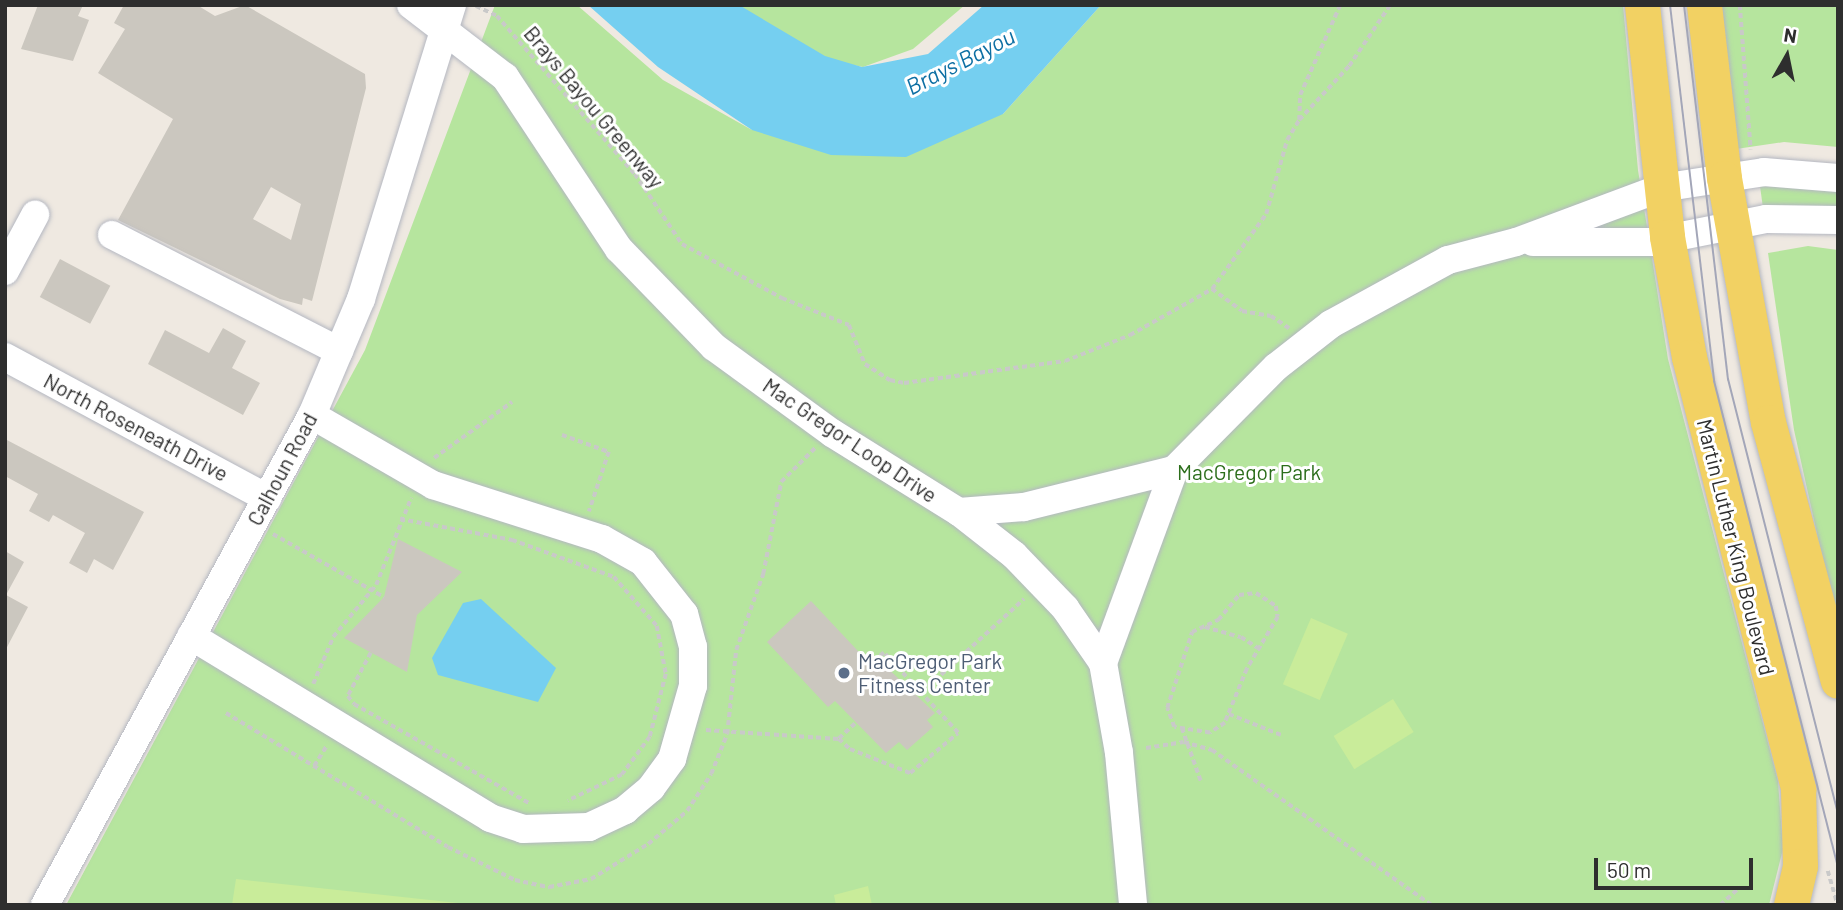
<!DOCTYPE html>
<style>
body{margin:0}
#map{position:relative;width:1843px;height:910px;overflow:hidden;background:#efe9e1;font-family:Barlow,sans-serif}
div>[style]{position:absolute}
[style*='--x']{left:calc(var(--x)*1px);top:calc(var(--y)*1px);width:calc(var(--w)*1px);rotate:calc(var(--a)*1deg)}
.green>*{inset:0;background:#b6e59e}
.pitch>*{inset:0;background:#c9ec9a;transform-origin:0 0}
.water>*{inset:0;background:#75cff0}
.building>*{inset:0;background:#cbc7bf;transform-origin:0 0}
.path>*{height:3.5px;margin-top:-1.75px;transform-origin:0;background:repeating-linear-gradient(90deg,#c9c9c9 0 5px,transparent 0 8.5px)}
.roads{filter:drop-shadow(0 0 2px #b4b7c1) drop-shadow(0 0 2px #b4b7c1)}
.minor>*{height:28px;margin:-14px;padding:0 14px;transform-origin:14px;border-radius:14px;background:#fff}
.major>*{height:35px;margin:-17.5px;padding:0 17.5px;transform-origin:17.5px;border-radius:17.5px;background:#f2d163}
.tram>*{height:2px;margin:-1px;padding:0 1px;transform-origin:1px;border-radius:1px;background:#a3a6b8}
.dots>*{width:19px;height:19px;translate:-50% -50%;box-sizing:border-box;border:4px solid #fff;border-radius:50%}
span{translate:-50% -50%;white-space:nowrap;text-align:center;line-height:1.15;-webkit-text-stroke:6px #fff;paint-order:stroke}
.street-label{font-size:21px;color:#2e2e2e}
.park-label{font-size:21px;color:#2c6e1b}
.service-label{font-size:21px;color:#4e5e75}
.left{translate:0 -50%;text-align:left}
.water-label{font-size:23px;color:#0d6fa3;font-style:italic}
.frame{position:absolute;inset:0;border:7px solid #2e2e2e;pointer-events:none}
.north{position:absolute;left:1752px;top:21px;width:70px;height:70px;-webkit-text-stroke:5px #fff;paint-order:stroke;rotate:9deg;font-size:19px;font-weight:700;line-height:28px;text-align:center;color:#2e2e2e}
.north::after{content:'';display:block;margin:auto;width:24px;height:32px;background:#2e2e2e;clip-path:polygon(50% 0,100% 100%,50% 72%,0 100%)}
.scale{position:absolute;left:1594px;top:858px;width:159px;height:32px;box-sizing:border-box;border:4px solid #2e2e2e;border-top:0;padding-left:9px;font-size:21px;line-height:24px;white-space:nowrap;color:#2e2e2e;-webkit-text-stroke:5px #fff;paint-order:stroke}
</style>
<div id="map">
<div class="green">
<div style="clip-path:polygon(495px 5px,577px 5px,663px 80px,752px 130px,1003px 114px,1101px 5px,1623px 5px,1638px 170px,1668px 359px,1778px 781px,1783px 849px,1769px 905px,66px 905px,365px 350px)"></div>
<div style="clip-path:polygon(733px 5px,965px 5px,913px 49px,863px 67px,803px 55px)"></div>
<div style="clip-path:polygon(1715px 5px,1838px 5px,1838px 147px,1784px 142px,1736px 149px)"></div>
<div style="clip-path:polygon(1760px 186px,1838px 189px,1838px 208px,1763px 208px)"></div>
<div style="clip-path:polygon(1808px 246px,1838px 250px,1838px 628px,1794px 430px,1768px 253px)"></div>
</div>
<div class="pitch">
<div style="left:1311px;top:618px;width:40px;height:72px;rotate:23deg"></div>
<div style="left:1393px;top:699px;width:39px;height:70px;rotate:58deg"></div>
<div style="clip-path:polygon(236px 879px,458px 903px,460px 905px,232px 905px)"></div>
<div style="clip-path:polygon(868px 886px,872px 905px,836px 905px,834px 895px)"></div>
</div>
<div class="water">
<div style="clip-path:polygon(588px 5px,739px 5px,825px 56px,862px 67px,928px 54px,984px 5px,1101px 5px,1003px 114px,906px 157px,831px 155px,752px 130px,658px 67px)"></div>
<div style="clip-path:polygon(481px 599px,556px 668px,538px 702px,438px 675px,432px 658px,463px 603px)"></div>
</div>
<div class="building">
<div style="clip-path:polygon(38px 5px,83px 5px,78px 16px,89px 20px,73px 61px,21px 49px)"></div>
<div style="clip-path:polygon(evenodd,124px 5px,197px 5px,215px 16px,245px 5px,365px 74px,366px 88px,312px 301px,303px 298px,302px 305px,280px 299px,118px 220px,173px 119px,98px 73px,125px 29px,114px 23px,124px 5px,271px 187px,301px 204px,291px 240px,253px 219px,271px 187px)"></div>
<div style="left:60px;top:259px;width:57px;height:43px;rotate:28deg"></div>
<div style="clip-path:polygon(223px 328px,246px 341px,232px 368px,260px 383px,243px 415px,148px 364px,165px 330px,209px 353px)"></div>
<div style="clip-path:polygon(5px 439px,144px 512px,113px 570px,94px 559px,87px 573px,69px 563px,85px 533px,53px 515px,49px 522px,29px 511px,38px 494px,5px 476px)"></div>
<div style="clip-path:polygon(398px 539px,462px 572px,417px 615px,407px 672px,344px 638px,384px 597px)"></div>
<div style="clip-path:polygon(5px 551px,24px 562px,6px 595px,28px 607px,5px 651px)"></div>
<div style="clip-path:polygon(811px 601px,873px 667px,880px 661px,935px 713px,927px 720px,933px 727px,907px 750px,899px 742px,886px 753px,835px 701px,828px 707px,767px 642px)"></div>
</div>
<div class="path">
<div style="--x:1740;--y:5;--w:145;--a:85.7"></div>
<div style="--x:476;--y:6;--w:23;--a:25"></div>
<div style="--x:497;--y:16;--w:210;--a:48.9"></div>
<div style="--x:635;--y:174;--w:84;--a:56.1"></div>
<div style="--x:682;--y:244;--w:114;--a:28.4"></div>
<div style="--x:782;--y:298;--w:72;--a:21.9"></div>
<div style="--x:849;--y:325;--w:42;--a:67.7"></div>
<div style="--x:865;--y:364;--w:30;--a:33"></div>
<div style="--x:890;--y:380;--w:14;--a:12"></div>
<div style="--x:904;--y:383;--w:162;--a:-7.8"></div>
<div style="--x:1065;--y:361;--w:70;--a:-21.8"></div>
<div style="--x:1130;--y:335;--w:94;--a:-29.3"></div>
<div style="--x:1212;--y:289;--w:92;--a:-54.2"></div>
<div style="--x:1266;--y:214;--w:77;--a:-74.2"></div>
<div style="--x:1287;--y:140;--w:23;--a:-59"></div>
<div style="--x:1299;--y:120;--w:74;--a:-47.2"></div>
<div style="--x:1349;--y:66;--w:73;--a:-56.1"></div>
<div style="--x:1299;--y:120;--w:25;--a:-88"></div>
<div style="--x:1300;--y:95;--w:98;--a:-66"></div>
<div style="--x:1212;--y:289;--w:37;--a:36"></div>
<div style="--x:1242;--y:311;--w:29;--a:10"></div>
<div style="--x:1271;--y:316;--w:22;--a:34"></div>
<div style="--x:562;--y:435;--w:50;--a:19.9"></div>
<div style="--x:609;--y:452;--w:63;--a:108.4"></div>
<div style="--x:434;--y:458;--w:96;--a:-35.7"></div>
<div style="--x:400;--y:519;--w:114;--a:10.6"></div>
<div style="--x:512;--y:540;--w:109;--a:19.9"></div>
<div style="--x:614;--y:577;--w:65;--a:48.7"></div>
<div style="--x:657;--y:626;--w:49;--a:79.4"></div>
<div style="--x:666;--y:674;--w:65;--a:104.3"></div>
<div style="--x:650;--y:737;--w:47;--a:126.4"></div>
<div style="--x:622;--y:775;--w:60;--a:154.3"></div>
<div style="--x:273;--y:534;--w:128;--a:29.6"></div>
<div style="--x:1256;--y:593;--w:24;--a:33"></div>
<div style="--x:1276;--y:606;--w:11;--a:80"></div>
<div style="--x:1278;--y:617;--w:61;--a:120.8"></div>
<div style="--x:1247;--y:669;--w:58;--a:112.2"></div>
<div style="--x:1225;--y:723;--w:18;--a:146"></div>
<div style="--x:1210;--y:733;--w:36;--a:-171"></div>
<div style="--x:1174;--y:727;--w:20;--a:-110"></div>
<div style="--x:1167;--y:708;--w:80;--a:-71.8"></div>
<div style="--x:1192;--y:632;--w:29;--a:-25"></div>
<div style="--x:1218;--y:620;--w:33;--a:-50"></div>
<div style="--x:1239;--y:595;--w:17;--a:-7"></div>
<div style="--x:1205;--y:627;--w:37;--a:16"></div>
<div style="--x:1241;--y:637;--w:20;--a:33"></div>
<div style="--x:371;--y:653;--w:49;--a:118.1"></div>
<div style="--x:348;--y:696;--w:10;--a:53"></div>
<div style="--x:354;--y:704;--w:201;--a:29.5"></div>
<div style="--x:313;--y:684;--w:51;--a:-66.9"></div>
<div style="--x:333;--y:637;--w:67;--a:-50.4"></div>
<div style="--x:376;--y:585;--w:94;--a:-68.1"></div>
<div style="--x:922;--y:692;--w:138;--a:-42.4"></div>
<div style="--x:226;--y:713;--w:259;--a:31.1"></div>
<div style="--x:448;--y:847;--w:75;--a:26.2"></div>
<div style="--x:515;--y:880;--w:35;--a:12"></div>
<div style="--x:549;--y:887;--w:43;--a:-10.8"></div>
<div style="--x:591;--y:879;--w:67;--a:-31.6"></div>
<div style="--x:648;--y:844;--w:51;--a:-40.2"></div>
<div style="--x:687;--y:811;--w:44;--a:-57"></div>
<div style="--x:711;--y:774;--w:43;--a:-68.2"></div>
<div style="--x:727;--y:734;--w:84;--a:-83.9"></div>
<div style="--x:736;--y:650;--w:81;--a:-70.4"></div>
<div style="--x:763;--y:574;--w:94;--a:-78.9"></div>
<div style="--x:781;--y:482;--w:48;--a:-45"></div>
<div style="--x:1229;--y:714;--w:56;--a:22"></div>
<div style="--x:855;--y:724;--w:22;--a:137"></div>
<div style="--x:839;--y:739;--w:15;--a:42"></div>
<div style="--x:850;--y:749;--w:65;--a:21.8"></div>
<div style="--x:910;--y:773;--w:62;--a:-39.8"></div>
<div style="--x:958;--y:733;--w:109;--a:-132.8"></div>
<div style="--x:884;--y:653;--w:18;--a:142"></div>
<div style="--x:1182;--y:728;--w:56;--a:70.3"></div>
<div style="--x:706;--y:730;--w:133;--a:3.9"></div>
<div style="--x:1146;--y:748;--w:38;--a:-9"></div>
<div style="--x:1184;--y:742;--w:29;--a:16"></div>
<div style="--x:1212;--y:750;--w:269;--a:35.2"></div>
<div style="--x:314;--y:766;--w:25;--a:-58"></div>
<div style="--x:1828;--y:871;--w:35;--a:74"></div>
<div style="--x:1720;--y:905;--w:27;--a:-42"></div>
</div>
<div class="roads">
<div class="minor">
<div style="--x:411;--y:5;--w:118;--a:37.5"></div>
<div style="--x:505;--y:77;--w:206;--a:56.5"></div>
<div style="--x:619;--y:249;--w:136;--a:45.9"></div>
<div style="--x:714;--y:347;--w:146;--a:36.1"></div>
<div style="--x:832;--y:433;--w:150;--a:31.9"></div>
<div style="--x:959;--y:512;--w:70;--a:38"></div>
<div style="--x:1014;--y:555;--w:74;--a:46.1"></div>
<div style="--x:1065;--y:608;--w:67;--a:55.4"></div>
<div style="--x:1103;--y:663;--w:91;--a:79.9"></div>
<div style="--x:1119;--y:753;--w:153;--a:84.7"></div>
<div style="--x:112;--y:235;--w:255;--a:27.1"></div>
<div style="--x:1533;--y:242;--w:118;--a:0"></div>
<div style="--x:1651;--y:242;--w:117;--a:-11.3"></div>
<div style="--x:1766;--y:219;--w:72;--a:0.8"></div>
<div style="--x:5;--y:271;--w:64;--a:-61.8"></div>
<div style="--x:5;--y:357;--w:298;--a:28.3"></div>
<div style="--x:959;--y:512;--w:65;--a:-4.4"></div>
<div style="--x:1024;--y:507;--w:154;--a:-13.9"></div>
<div style="--x:1174;--y:470;--w:145;--a:-45.3"></div>
<div style="--x:1276;--y:367;--w:70;--a:-38"></div>
<div style="--x:1331;--y:324;--w:133;--a:-28.7"></div>
<div style="--x:1448;--y:260;--w:70;--a:-14.8"></div>
<div style="--x:1516;--y:242;--w:155;--a:-20.4"></div>
<div style="--x:1661;--y:188;--w:104;--a:-8.8"></div>
<div style="--x:1764;--y:172;--w:74;--a:4.6"></div>
<div style="--x:191;--y:636;--w:350;--a:31.3"></div>
<div style="--x:490;--y:818;--w:35;--a:18"></div>
<div style="--x:523;--y:829;--w:66;--a:-1.7"></div>
<div style="--x:589;--y:827;--w:40;--a:-25"></div>
<div style="--x:625;--y:810;--w:34;--a:-40"></div>
<div style="--x:651;--y:788;--w:36;--a:-54"></div>
<div style="--x:672;--y:759;--w:76;--a:-74"></div>
<div style="--x:693;--y:686;--w:39;--a:-90"></div>
<div style="--x:693;--y:647;--w:34;--a:-105"></div>
<div style="--x:684;--y:614;--w:66;--a:-128.3"></div>
<div style="--x:643;--y:562;--w:47;--a:-150.7"></div>
<div style="--x:602;--y:539;--w:177;--a:-162.3"></div>
<div style="--x:433;--y:485;--w:140;--a:-150"></div>
<div style="--x:1103;--y:663;--w:206;--a:-69.8"></div>
<div style="--x:45;--y:905;--w:558;--a:-61.41"></div>
<div style="--x:312;--y:415;--w:126;--a:-67.1"></div>
<div style="--x:361;--y:299;--w:308;--a:-72.8"></div>
</div>
<div class="major">
<div style="--x:1642;--y:5;--w:233;--a:83.8"></div>
<div style="--x:1667;--y:237;--w:122;--a:79.6"></div>
<div style="--x:1689;--y:357;--w:446;--a:75.8"></div>
<div style="--x:1798;--y:789;--w:77;--a:88.5"></div>
<div style="--x:1800;--y:866;--w:40;--a:103"></div>
<div style="--x:1704;--y:5;--w:174;--a:83.4"></div>
<div style="--x:1724;--y:178;--w:248;--a:79.8"></div>
<div style="--x:1768;--y:422;--w:268;--a:74.9"></div>
</div>
</div>
<div class="tram">
<div style="--x:1670;--y:5;--w:379;--a:83.3"></div>
<div style="--x:1714;--y:381;--w:502;--a:75.69"></div>
<div style="--x:1684;--y:5;--w:377;--a:83.3"></div>
<div style="--x:1728;--y:379;--w:450;--a:75.8"></div>
</div>
<div class="dots">
<div style="left:844px;top:673px;background:#5c6f8a"></div>
</div>
<div class="street-label">
<span style="left:594px;top:107px;rotate:50deg">Brays Bayou Greenway</span>
<span style="left:136px;top:427px;rotate:28deg">North Roseneath Drive</span>
<span style="left:850px;top:440px;rotate:34deg">Mac Gregor Loop Drive</span>
<span style="left:282px;top:469px;rotate:-62deg">Calhoun Road</span>
<span style="left:1736px;top:547px;rotate:76deg">Martin Luther King Boulevard</span>
</div>
<div class="park-label">
<span style="left:1249px;top:472px">MacGregor Park</span>
</div>
<div class="service-label">
<span class="left" style="left:858px;top:673px">MacGregor Park<br>Fitness Center</span>
</div>
<div class="water-label">
<span style="left:960px;top:61px;rotate:-27deg">Brays Bayou</span>
</div>
<div class="frame"></div>
<div class="north">N</div>
<div class="scale">50 m</div>
</div>
